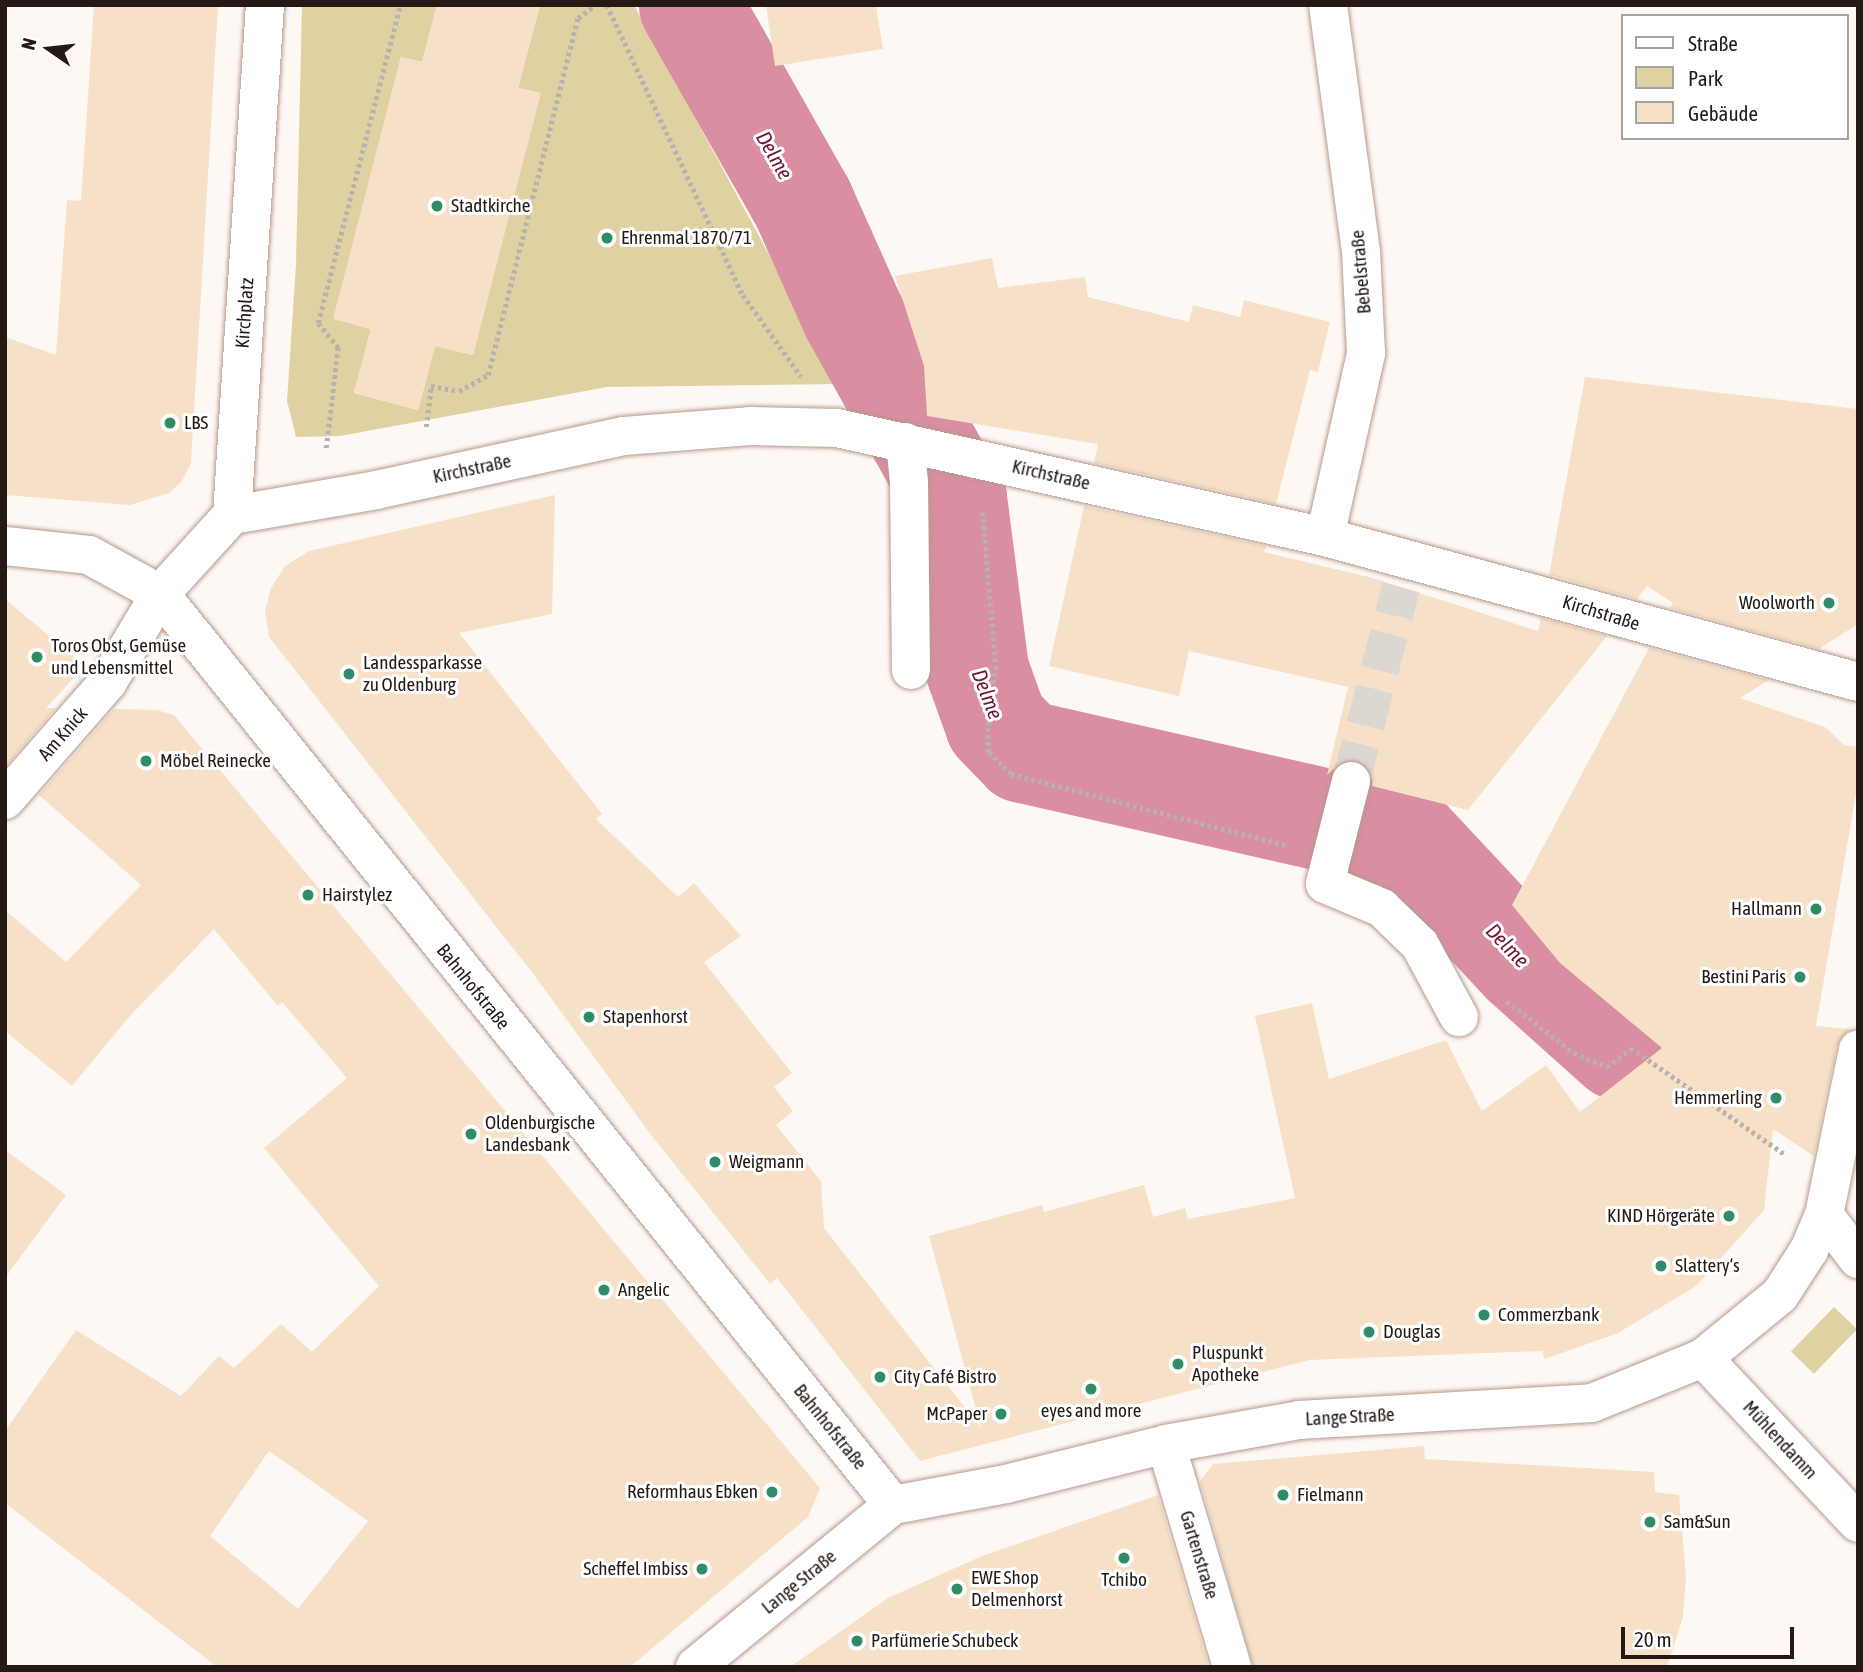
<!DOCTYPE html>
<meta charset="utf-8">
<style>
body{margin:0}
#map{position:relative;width:1863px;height:1672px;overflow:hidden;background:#fef8f4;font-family:"Asap Condensed",sans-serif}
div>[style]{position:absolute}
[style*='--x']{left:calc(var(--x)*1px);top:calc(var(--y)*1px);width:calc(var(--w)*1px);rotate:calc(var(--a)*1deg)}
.green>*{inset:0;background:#dfd1a2;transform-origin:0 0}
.river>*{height:103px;margin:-51.5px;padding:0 51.5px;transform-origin:51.5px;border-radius:51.5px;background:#d98ea1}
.building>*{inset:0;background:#f6e0c7}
.minor-tunnel>*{height:38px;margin-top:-19px;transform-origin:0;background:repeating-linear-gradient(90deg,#ddd7d2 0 38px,transparent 0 57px)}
.path>*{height:4.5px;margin-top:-2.25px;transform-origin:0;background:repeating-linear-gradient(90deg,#b9b1ad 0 3.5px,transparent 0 7px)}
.roads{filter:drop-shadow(0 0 2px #b6998b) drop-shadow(0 0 2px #b6998b)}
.minor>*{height:38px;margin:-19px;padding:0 19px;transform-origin:19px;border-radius:19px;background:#fff}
.dots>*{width:19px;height:19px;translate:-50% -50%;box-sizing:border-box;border:4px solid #fff;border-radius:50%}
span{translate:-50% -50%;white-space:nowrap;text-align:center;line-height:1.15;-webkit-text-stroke:6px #fff;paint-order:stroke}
.poi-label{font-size:19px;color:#241914}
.left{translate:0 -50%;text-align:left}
.right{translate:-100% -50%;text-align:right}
.street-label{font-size:19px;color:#241914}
.water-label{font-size:21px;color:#6f1638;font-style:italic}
.frame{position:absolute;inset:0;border:7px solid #241914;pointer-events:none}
.legend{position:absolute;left:1621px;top:14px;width:228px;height:126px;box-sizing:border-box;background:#fff;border:2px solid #a7a3a1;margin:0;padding:9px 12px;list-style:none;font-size:21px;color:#241914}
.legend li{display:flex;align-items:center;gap:14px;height:35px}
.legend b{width:35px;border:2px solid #a7a3a1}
.north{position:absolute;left:14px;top:14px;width:70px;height:70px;-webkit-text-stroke:5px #fff;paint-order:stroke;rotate:284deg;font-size:19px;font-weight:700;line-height:28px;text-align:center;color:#241914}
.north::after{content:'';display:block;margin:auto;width:24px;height:32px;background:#241914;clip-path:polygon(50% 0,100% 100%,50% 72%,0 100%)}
.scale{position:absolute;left:1621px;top:1627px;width:173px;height:32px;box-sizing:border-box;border:4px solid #241914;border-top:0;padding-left:9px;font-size:21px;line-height:24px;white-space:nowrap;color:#241914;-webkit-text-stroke:5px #fff;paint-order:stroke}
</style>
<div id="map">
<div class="green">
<div style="clip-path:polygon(302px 5px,437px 5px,422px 62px,401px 57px,334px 318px,371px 329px,354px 393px,418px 410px,435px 346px,473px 355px,540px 93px,518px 88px,540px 5px,634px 5px,839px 384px,607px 387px,340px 436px,296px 437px,287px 401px,296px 265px)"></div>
<div style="left:1834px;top:1307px;width:32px;height:62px;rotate:44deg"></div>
</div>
<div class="river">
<div style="--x:690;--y:5;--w:227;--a:60.4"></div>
<div style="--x:802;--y:202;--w:123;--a:65.9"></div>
<div style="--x:852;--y:314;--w:211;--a:60.8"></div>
<div style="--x:955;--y:498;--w:173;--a:82.7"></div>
<div style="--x:977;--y:670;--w:56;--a:70.3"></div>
<div style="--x:996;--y:723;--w:39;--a:46"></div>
<div style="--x:1023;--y:751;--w:394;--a:12.8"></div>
<div style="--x:1407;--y:838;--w:170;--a:46.9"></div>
<div style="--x:1523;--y:962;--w:129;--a:41.9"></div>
</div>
<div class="building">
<div style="clip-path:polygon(94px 5px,218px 5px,191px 463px,182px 481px,169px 493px,130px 505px,5px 495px,5px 337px,56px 355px,67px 200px,81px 201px)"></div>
<div style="clip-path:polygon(437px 5px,540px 5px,518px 88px,541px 93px,473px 355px,435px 346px,418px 410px,354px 393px,371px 329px,333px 319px,401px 57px,422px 62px)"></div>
<div style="clip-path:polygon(766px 5px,876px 5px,883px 49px,775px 66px)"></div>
<div style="clip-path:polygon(992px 258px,998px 288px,1085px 277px,1088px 297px,1189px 322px,1193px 305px,1240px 317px,1244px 300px,1330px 322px,1318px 372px,1310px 370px,1276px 504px,1094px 463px,1098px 444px,927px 416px,924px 366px,895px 276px)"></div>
<div style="clip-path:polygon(1585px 377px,1858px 409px,1858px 624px,1819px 649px,1670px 608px,1673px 603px,1647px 586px,1637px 599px,1549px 575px)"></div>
<div style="clip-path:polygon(555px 495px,552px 614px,459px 633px,602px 814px,596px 819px,678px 897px,694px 883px,741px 936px,704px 962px,792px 1073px,774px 1087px,793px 1111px,776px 1125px,821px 1181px,824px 1228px,981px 1428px,929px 1236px,1042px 1205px,1044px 1212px,1144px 1185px,1153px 1217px,1185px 1208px,1188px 1219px,1295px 1198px,1255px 1016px,1312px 1003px,1329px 1079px,1446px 1040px,1482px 1111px,1546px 1065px,1580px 1112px,1662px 1048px,1560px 963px,1512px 905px,1649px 648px,1769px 680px,1740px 698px,1825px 727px,1844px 745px,1858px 747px,1858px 782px,1816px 1026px,1850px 1029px,1837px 1045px,1814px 1156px,1773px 1129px,1764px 1210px,1696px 1286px,1618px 1333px,1545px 1359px,1542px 1351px,1309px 1360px,920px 1461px,777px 1278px,770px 1284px,651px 1135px,534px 975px,269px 637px,265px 611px,271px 588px,285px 566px,309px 551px)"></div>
<div style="clip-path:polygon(1084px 506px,1266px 546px,1264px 552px,1373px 578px,1538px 631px,1541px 618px,1607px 636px,1468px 810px,1372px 786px,1372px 774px,1357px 760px,1344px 760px,1327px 775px,1348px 687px,1189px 651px,1179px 696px,1049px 666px)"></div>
<div style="clip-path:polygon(5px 599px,85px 666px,46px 708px,56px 708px,6px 766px)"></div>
<div style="clip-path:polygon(evenodd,114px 709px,157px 710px,174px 715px,820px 1488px,808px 1517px,630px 1667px,217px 1667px,5px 1503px,5px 1431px,76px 1330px,181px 1396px,219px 1356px,234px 1368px,281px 1324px,312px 1352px,379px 1286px,264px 1148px,347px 1078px,282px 1002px,278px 1006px,214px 929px,129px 1017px,72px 1086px,5px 1031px,5px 910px,66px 962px,141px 885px,39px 795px,114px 709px,269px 1451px,368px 1521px,298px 1609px,210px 1536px,269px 1451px)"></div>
<div style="clip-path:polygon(5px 1150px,66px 1195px,5px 1278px)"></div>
<div style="clip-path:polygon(1424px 1446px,1425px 1459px,1654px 1472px,1655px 1492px,1679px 1495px,1686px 1577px,1683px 1617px,1667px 1667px,1253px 1667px,1200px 1481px,1213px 1464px)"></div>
<div style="clip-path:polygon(1158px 1495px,1209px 1667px,790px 1667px,888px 1598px,982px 1556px)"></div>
</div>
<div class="minor-tunnel">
<div style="--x:1351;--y:781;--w:200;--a:-75.5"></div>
</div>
<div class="path">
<div style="--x:607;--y:5;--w:320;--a:64.9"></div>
<div style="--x:743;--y:295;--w:100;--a:54.4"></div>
<div style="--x:426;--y:427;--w:41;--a:-83"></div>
<div style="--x:431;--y:386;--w:28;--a:10"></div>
<div style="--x:459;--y:391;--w:33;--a:-29"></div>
<div style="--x:488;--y:375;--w:368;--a:-75.9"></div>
<div style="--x:578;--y:18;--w:21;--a:-37"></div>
<div style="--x:326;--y:448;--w:101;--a:-83.2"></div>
<div style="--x:338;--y:348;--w:32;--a:-129"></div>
<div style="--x:318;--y:323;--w:328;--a:-75.5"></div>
<div style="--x:983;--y:512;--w:155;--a:85.2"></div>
<div style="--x:996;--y:666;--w:63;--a:97.4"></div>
<div style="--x:988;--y:728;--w:24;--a:88"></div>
<div style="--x:989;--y:752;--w:31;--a:45"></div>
<div style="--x:1011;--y:774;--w:283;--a:14.5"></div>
<div style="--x:1507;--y:1001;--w:85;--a:37.8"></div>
<div style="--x:1574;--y:1053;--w:36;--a:23"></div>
<div style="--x:1607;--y:1067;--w:31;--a:-38"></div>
<div style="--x:1631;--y:1048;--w:188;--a:34.6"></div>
</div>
<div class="roads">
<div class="minor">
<div style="--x:905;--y:442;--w:40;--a:84.3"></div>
<div style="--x:909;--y:482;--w:188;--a:89.4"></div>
<div style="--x:232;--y:515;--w:146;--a:-9.8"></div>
<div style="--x:376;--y:490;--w:254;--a:-12.3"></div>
<div style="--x:624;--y:436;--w:126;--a:-4.5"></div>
<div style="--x:750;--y:426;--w:87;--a:1.3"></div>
<div style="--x:837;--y:428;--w:500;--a:12.59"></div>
<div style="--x:1325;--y:537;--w:552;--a:15.22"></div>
<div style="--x:1325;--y:537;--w:189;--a:-77.4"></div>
<div style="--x:1366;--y:353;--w:101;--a:-92.8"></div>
<div style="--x:1361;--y:252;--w:249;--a:-97.6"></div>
<div style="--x:5;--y:546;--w:84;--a:6.1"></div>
<div style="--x:89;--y:555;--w:81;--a:28.8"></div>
<div style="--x:160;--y:594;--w:1169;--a:51.18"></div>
<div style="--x:1351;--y:781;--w:106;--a:104.2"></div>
<div style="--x:1325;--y:884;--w:62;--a:22.8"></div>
<div style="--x:1382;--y:908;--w:53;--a:44.2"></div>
<div style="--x:1420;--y:945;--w:82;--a:61.6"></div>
<div style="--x:5;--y:800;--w:155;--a:-48.9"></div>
<div style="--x:107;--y:683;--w:104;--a:-59.2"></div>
<div style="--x:160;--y:594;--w:107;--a:-47.7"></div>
<div style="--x:232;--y:515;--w:511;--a:-86.3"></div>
<div style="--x:1824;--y:1215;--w:56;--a:52.3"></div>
<div style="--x:1703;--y:1358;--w:226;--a:46.8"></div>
<div style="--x:1166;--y:1444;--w:233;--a:73.5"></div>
<div style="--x:695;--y:1667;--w:256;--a:-39.3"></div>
<div style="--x:893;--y:1505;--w:115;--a:-10.5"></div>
<div style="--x:1006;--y:1484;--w:165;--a:-14"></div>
<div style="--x:1166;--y:1444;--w:135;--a:-10.2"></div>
<div style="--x:1299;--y:1420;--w:293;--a:-3.3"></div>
<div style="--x:1592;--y:1403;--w:120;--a:-22.1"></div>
<div style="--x:1703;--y:1358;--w:99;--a:-39.3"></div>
<div style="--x:1780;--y:1295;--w:54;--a:-57.2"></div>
<div style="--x:1809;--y:1250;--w:38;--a:-67"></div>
<div style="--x:1824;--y:1215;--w:169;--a:-78.4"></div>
</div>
</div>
<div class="dots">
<div style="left:437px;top:206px;background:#2f8d65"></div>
<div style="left:607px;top:238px;background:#2f8d65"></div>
<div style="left:170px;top:423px;background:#2f8d65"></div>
<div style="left:1829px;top:603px;background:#2f8d65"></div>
<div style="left:37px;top:657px;background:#2f8d65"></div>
<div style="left:349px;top:674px;background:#2f8d65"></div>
<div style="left:146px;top:761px;background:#2f8d65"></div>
<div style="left:308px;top:895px;background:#2f8d65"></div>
<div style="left:1816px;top:909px;background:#2f8d65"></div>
<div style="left:1800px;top:977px;background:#2f8d65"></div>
<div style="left:589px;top:1017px;background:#2f8d65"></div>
<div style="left:1776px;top:1098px;background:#2f8d65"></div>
<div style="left:471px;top:1134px;background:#2f8d65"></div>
<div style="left:715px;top:1162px;background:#2f8d65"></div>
<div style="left:1729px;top:1216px;background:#2f8d65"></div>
<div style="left:1661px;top:1266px;background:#2f8d65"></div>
<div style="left:604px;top:1290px;background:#2f8d65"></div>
<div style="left:1484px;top:1315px;background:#2f8d65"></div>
<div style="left:1369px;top:1332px;background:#2f8d65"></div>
<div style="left:1178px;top:1364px;background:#2f8d65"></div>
<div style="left:880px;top:1377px;background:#2f8d65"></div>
<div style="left:1091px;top:1389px;background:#2f8d65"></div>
<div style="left:1001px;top:1414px;background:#2f8d65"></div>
<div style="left:772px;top:1492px;background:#2f8d65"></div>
<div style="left:1283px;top:1495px;background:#2f8d65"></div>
<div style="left:1650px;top:1522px;background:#2f8d65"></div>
<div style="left:1124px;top:1558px;background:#2f8d65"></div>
<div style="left:702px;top:1569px;background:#2f8d65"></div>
<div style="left:957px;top:1589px;background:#2f8d65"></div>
<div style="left:857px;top:1641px;background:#2f8d65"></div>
</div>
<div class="poi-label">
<span class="left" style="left:451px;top:206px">Stadtkirche</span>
<span class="left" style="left:621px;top:238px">Ehrenmal 1870/71</span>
<span class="left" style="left:184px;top:423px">LBS</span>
<span class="right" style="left:1815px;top:603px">Woolworth</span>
<span class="left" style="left:51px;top:657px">Toros Obst, Gemüse<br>und Lebensmittel</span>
<span class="left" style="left:363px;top:674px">Landessparkasse<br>zu Oldenburg</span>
<span class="left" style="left:160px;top:761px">Möbel Reinecke</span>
<span class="left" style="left:322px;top:895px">Hairstylez</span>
<span class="right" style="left:1802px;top:909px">Hallmann</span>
<span class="right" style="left:1786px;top:977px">Bestini Paris</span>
<span class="left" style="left:603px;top:1017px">Stapenhorst</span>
<span class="right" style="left:1762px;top:1098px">Hemmerling</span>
<span class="left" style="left:485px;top:1134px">Oldenburgische<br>Landesbank</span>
<span class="left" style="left:729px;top:1162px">Weigmann</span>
<span class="right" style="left:1715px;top:1216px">KIND Hörgeräte</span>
<span class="left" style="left:1675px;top:1266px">Slattery‘s</span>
<span class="left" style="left:618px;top:1290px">Angelic</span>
<span class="left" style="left:1498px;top:1315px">Commerzbank</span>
<span class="left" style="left:1383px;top:1332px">Douglas</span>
<span class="left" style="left:1192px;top:1364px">Pluspunkt<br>Apotheke</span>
<span class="left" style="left:894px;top:1377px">City Café Bistro</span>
<span style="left:1091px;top:1411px">eyes and more</span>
<span class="right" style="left:987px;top:1414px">McPaper</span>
<span class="right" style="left:758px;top:1492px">Reformhaus Ebken</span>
<span class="left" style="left:1297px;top:1495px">Fielmann</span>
<span class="left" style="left:1664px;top:1522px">Sam&amp;Sun</span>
<span class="right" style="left:688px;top:1569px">Scheffel Imbiss</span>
<span class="left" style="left:971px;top:1589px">EWE Shop<br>Delmenhorst</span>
<span style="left:1124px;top:1580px">Tchibo</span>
<span class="left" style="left:871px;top:1641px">Parfümerie Schubeck</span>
</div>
<div class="street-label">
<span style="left:1361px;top:272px;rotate:-95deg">Bebelstraße</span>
<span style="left:245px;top:313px;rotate:-86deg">Kirchplatz</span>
<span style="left:472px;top:469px;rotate:-12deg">Kirchstraße</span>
<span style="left:1051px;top:475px;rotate:13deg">Kirchstraße</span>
<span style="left:1601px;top:613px;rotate:17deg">Kirchstraße</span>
<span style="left:63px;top:734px;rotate:-49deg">Am Knick</span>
<span style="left:473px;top:987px;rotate:51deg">Bahnhofstraße</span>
<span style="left:1350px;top:1417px;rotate:-3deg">Lange Straße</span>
<span style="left:830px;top:1427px;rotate:51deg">Bahnhofstraße</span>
<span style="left:1780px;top:1440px;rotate:47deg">Mühlendamm</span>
<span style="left:1199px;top:1555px;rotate:73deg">Gartenstraße</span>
<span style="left:799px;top:1582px;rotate:-39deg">Lange Straße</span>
</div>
<div class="water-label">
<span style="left:775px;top:155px;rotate:60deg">Delme</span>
<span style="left:988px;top:694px;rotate:69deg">Delme</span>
<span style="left:1508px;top:945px;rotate:46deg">Delme</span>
</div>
<div class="frame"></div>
<ul class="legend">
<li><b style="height:9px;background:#fff"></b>Straße</li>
<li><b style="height:19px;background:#dfd1a2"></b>Park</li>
<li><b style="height:19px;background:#f6e0c7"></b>Gebäude</li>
</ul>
<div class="north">N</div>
<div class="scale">20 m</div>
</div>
